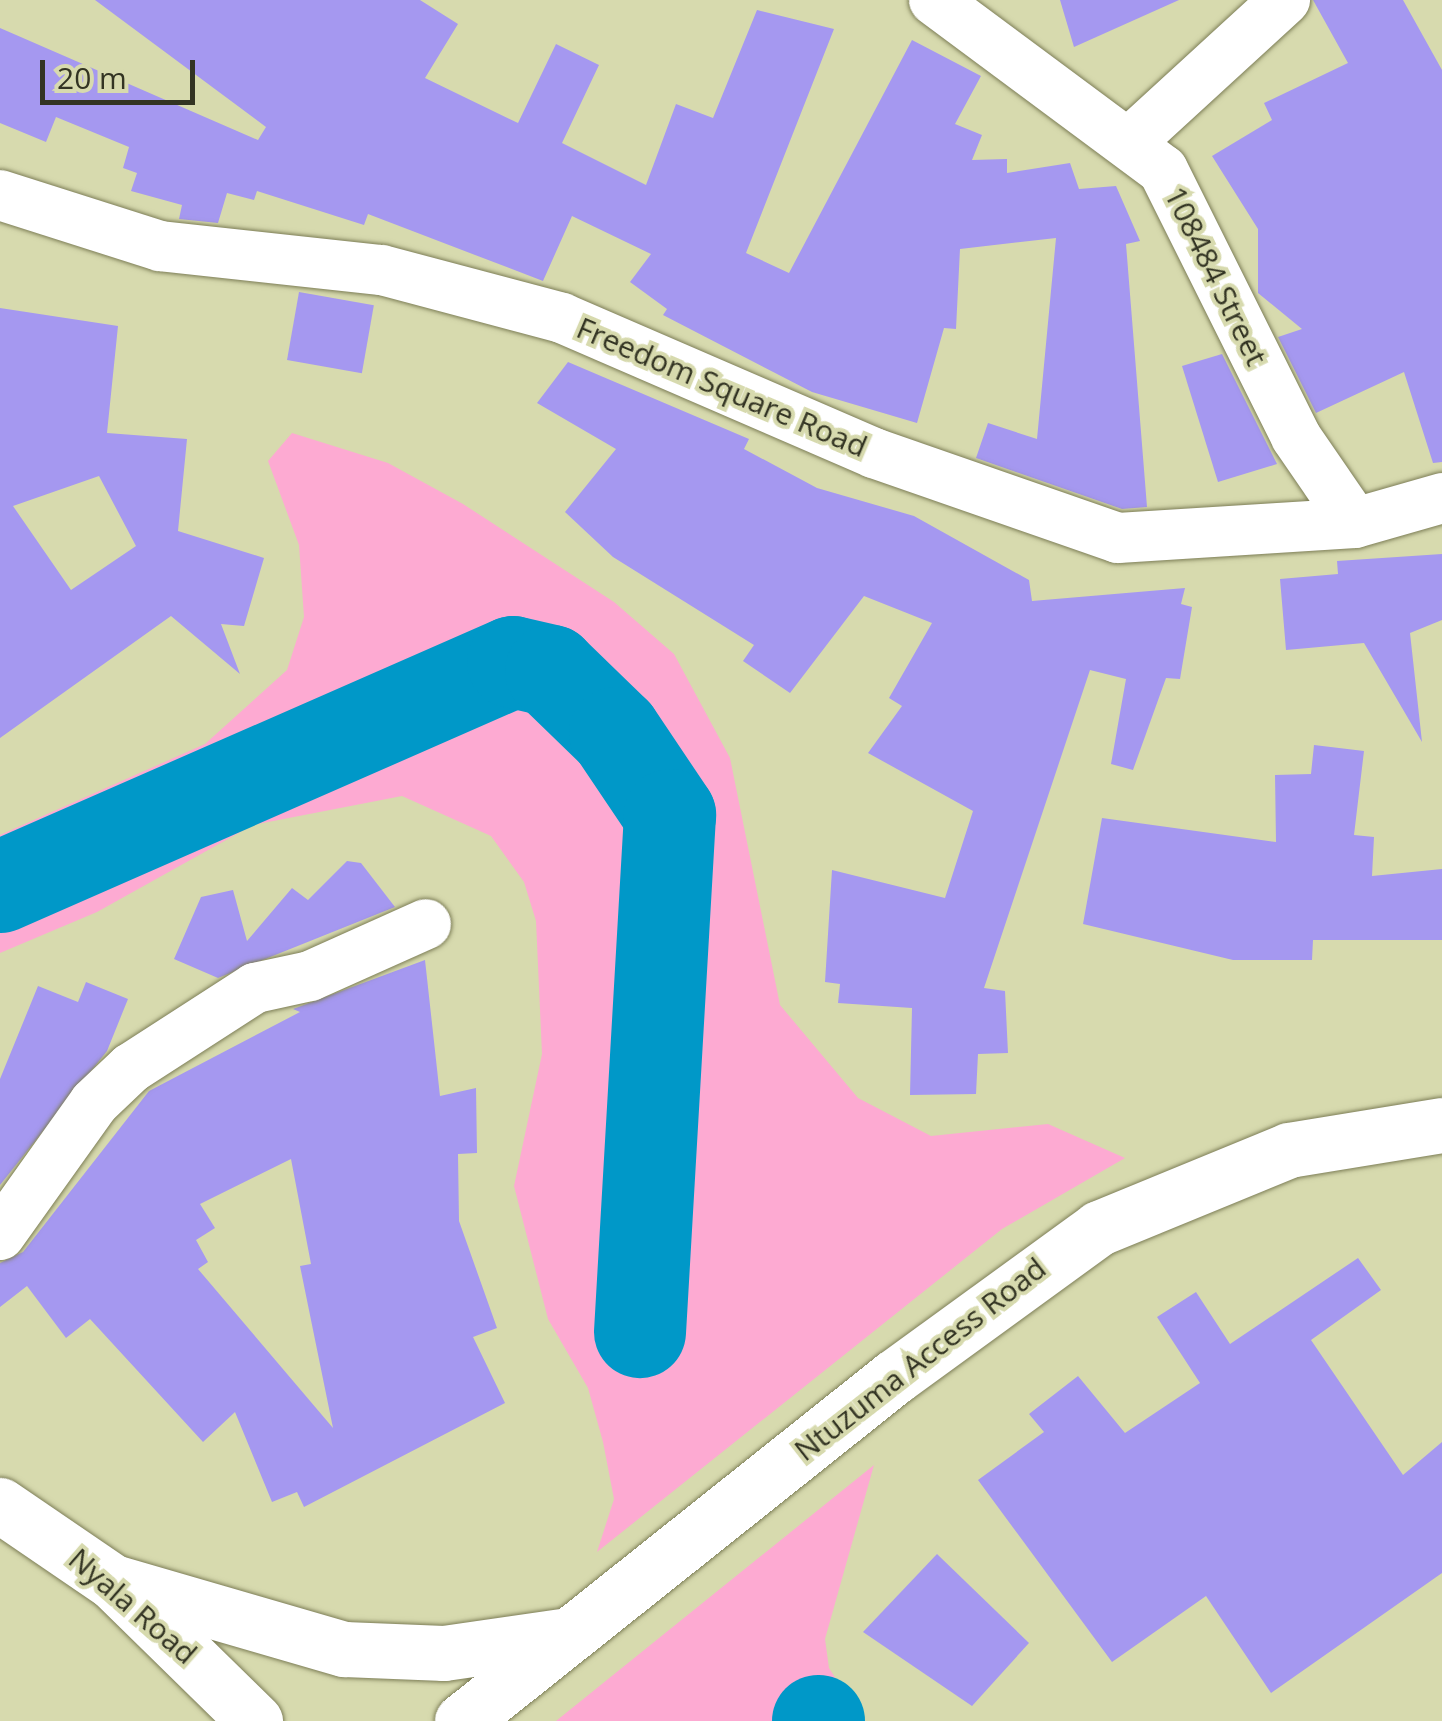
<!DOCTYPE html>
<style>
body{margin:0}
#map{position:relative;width:1442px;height:1721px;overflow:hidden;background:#d7daae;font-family:"Open Sans",sans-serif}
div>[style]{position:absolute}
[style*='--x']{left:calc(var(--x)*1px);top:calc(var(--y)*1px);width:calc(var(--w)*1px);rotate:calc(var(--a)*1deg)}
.green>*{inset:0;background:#fdaad2}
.river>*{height:92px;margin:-46px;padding:0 46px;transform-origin:46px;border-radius:46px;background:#0098c8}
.building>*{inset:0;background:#a598f0;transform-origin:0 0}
.roads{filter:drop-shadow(0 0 2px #7d7e57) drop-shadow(0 0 2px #7d7e57)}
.minor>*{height:50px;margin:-25px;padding:0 25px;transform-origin:25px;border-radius:25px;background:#fff}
.tertiary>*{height:55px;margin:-27.5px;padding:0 27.5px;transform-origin:27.5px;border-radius:27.5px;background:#fff}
span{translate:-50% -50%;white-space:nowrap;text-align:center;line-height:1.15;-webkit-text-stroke:8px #d7daae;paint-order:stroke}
.street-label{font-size:30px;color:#333423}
.scale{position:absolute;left:40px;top:60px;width:155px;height:45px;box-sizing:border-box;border:5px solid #333423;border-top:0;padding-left:12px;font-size:30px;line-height:35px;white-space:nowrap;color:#333423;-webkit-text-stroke:8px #d7daae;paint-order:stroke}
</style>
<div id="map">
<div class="green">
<div style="clip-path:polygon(292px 433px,388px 463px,463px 504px,614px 602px,674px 654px,730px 758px,780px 1005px,858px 1098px,931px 1136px,1048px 1124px,1125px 1158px,1002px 1229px,597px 1552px,614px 1499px,603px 1442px,588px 1388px,548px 1319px,514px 1186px,542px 1054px,536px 921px,524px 882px,491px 836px,402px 796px,253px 825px,97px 912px,0 953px,0 835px,205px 744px,287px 670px,304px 617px,299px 545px,268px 461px)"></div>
<div style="clip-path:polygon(874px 1465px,825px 1639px,829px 1668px,863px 1721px,556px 1721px)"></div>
</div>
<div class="river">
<div style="--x:0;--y:887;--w:560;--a:-23.68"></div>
<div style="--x:513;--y:662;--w:39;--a:13"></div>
<div style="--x:551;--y:671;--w:89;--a:44.1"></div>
<div style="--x:615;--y:733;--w:99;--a:56.1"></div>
<div style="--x:670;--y:815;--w:518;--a:93.32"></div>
<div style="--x:818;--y:1721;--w:1;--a:0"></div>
</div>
<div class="building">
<div style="clip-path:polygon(95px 0,420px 0,458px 24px,425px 78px,518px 123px,556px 44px,599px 65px,562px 143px,646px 185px,676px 104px,713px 118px,757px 10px,834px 29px,746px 253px,789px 273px,912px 40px,981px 76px,955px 124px,982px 135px,972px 160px,1007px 159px,1007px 173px,1070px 163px,1079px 189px,1116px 186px,1140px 241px,1126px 244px,1147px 507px,1122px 509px,976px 458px,988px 423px,1037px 439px,1056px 238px,960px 249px,956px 329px,944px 328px,917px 423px,812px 392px,663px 315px,667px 309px,630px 282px,651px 254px,572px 216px,543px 281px,368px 214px,364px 225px,257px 191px,254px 200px,227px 193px,218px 223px,179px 219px,182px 205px,131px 191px,137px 173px,123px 168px,129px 147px,56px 117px,46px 142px,0 123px,0 28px,258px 140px,266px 127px)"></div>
<div style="clip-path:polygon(1060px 0,1179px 0,1074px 47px)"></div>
<div style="clip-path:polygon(1313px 0,1403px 0,1442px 70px,1442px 462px,1433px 463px,1404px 372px,1316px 413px,1278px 337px,1302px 329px,1258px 293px,1258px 229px,1212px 156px,1272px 120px,1264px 103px,1348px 63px)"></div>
<div style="left:299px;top:292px;width:76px;height:69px;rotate:10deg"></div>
<div style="clip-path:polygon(evenodd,0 308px,118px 326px,107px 433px,187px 439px,178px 531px,264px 558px,244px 626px,221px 624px,240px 674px,171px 616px,0 738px,0 308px,99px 476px,136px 546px,71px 590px,13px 506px,99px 476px)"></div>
<div style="clip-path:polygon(1222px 354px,1277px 464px,1218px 482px,1182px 366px)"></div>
<div style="clip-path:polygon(568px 362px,749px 439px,744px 449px,817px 488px,914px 516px,1029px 580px,1032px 601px,1185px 588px,1181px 604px,1192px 607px,1180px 679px,1166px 678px,1133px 770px,1111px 764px,1126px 679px,1090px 670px,984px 988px,1005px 991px,1008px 1053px,978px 1054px,976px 1094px,910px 1095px,912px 1008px,838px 1003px,840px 984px,825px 982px,832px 870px,945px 898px,973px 811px,868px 753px,902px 706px,889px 698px,932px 623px,864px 596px,790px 693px,743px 661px,754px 645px,613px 557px,565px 512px,616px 449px,537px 403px)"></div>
<div style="clip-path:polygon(1442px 554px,1442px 620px,1410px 633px,1422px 742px,1364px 643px,1286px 650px,1280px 579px,1338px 574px,1337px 561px)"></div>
<div style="clip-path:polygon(1314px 745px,1364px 751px,1354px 835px,1374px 837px,1372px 876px,1442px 869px,1442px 940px,1313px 940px,1312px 960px,1233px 960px,1083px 924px,1102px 818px,1276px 842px,1275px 775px,1311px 774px)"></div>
<div style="clip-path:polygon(347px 861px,361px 863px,395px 907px,218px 978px,174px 959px,201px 897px,233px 890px,247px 941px,292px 888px,308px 900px)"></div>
<div style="clip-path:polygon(evenodd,425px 960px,440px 1096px,476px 1088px,477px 1153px,458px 1154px,459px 1221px,497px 1328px,473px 1337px,505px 1403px,304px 1507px,297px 1492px,272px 1502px,235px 1412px,203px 1442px,90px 1319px,66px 1338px,27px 1286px,0 1307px,0 1263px,23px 1252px,149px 1091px,300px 1012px,293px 1009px,425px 960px,291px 1159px,311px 1264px,300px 1266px,333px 1428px,198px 1269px,208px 1262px,196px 1240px,215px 1228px,200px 1204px,291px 1159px)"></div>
<div style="clip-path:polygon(86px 982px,128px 999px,107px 1051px,0 1185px,0 1079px,38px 986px,78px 1002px)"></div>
<div style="clip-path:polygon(1358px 1258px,1381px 1290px,1311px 1340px,1403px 1475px,1442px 1442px,1442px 1573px,1271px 1693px,1206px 1596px,1112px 1662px,978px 1480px,1044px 1432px,1029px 1414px,1078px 1376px,1125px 1433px,1200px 1383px,1157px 1317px,1196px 1292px,1230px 1344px)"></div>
<div style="clip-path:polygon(937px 1554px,1029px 1643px,972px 1706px,863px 1632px)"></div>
</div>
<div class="roads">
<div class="minor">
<div style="--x:934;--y:0;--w:285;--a:36.6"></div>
<div style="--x:1163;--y:170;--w:298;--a:63.5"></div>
<div style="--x:1296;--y:437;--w:104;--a:55.5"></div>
<div style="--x:1131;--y:141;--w:209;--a:-42.5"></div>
<div style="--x:0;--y:195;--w:168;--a:17.7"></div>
<div style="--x:160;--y:246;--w:223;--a:6.2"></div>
<div style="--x:382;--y:270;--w:186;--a:14.9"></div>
<div style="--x:562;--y:318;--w:340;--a:23.4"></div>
<div style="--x:874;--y:453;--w:258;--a:19.2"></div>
<div style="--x:1118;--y:538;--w:237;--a:-3.6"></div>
<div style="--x:1355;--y:523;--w:91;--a:-16"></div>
<div style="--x:0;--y:1235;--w:162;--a:-54.5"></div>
<div style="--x:94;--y:1103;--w:51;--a:-43.4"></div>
<div style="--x:131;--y:1068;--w:148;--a:-32.8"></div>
<div style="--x:255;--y:988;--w:56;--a:-12.3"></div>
<div style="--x:310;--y:976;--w:127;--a:-24.1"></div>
</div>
<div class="tertiary">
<div style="--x:0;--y:1505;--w:137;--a:34.3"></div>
<div style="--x:113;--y:1582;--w:199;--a:44.4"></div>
<div style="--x:113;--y:1582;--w:241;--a:16.2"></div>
<div style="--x:344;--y:1649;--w:100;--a:2.3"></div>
<div style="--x:444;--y:1653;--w:126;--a:-8.2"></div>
<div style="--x:462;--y:1721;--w:552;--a:-38.53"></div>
<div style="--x:894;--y:1377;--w:253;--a:-36"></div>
<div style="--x:1099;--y:1228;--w:205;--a:-22.3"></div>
<div style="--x:1289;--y:1150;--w:155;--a:-9.3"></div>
</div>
</div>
<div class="street-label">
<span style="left:1216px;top:276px;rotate:64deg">108484 Street</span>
<span style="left:722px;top:387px;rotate:23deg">Freedom Square Road</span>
<span style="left:920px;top:1359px;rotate:-38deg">Ntuzuma Access Road</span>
<span style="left:133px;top:1606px;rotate:41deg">Nyala Road</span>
</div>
<div class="scale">20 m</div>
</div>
